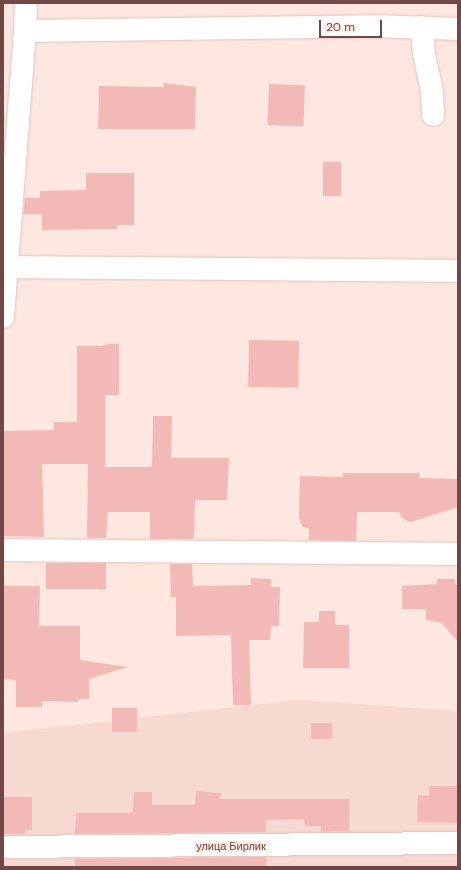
<!DOCTYPE html>
<meta charset="utf-8">
<style>
body{margin:0}
#map{position:relative;width:461px;height:870px;overflow:hidden;background:#fde7df;font-family:"DM Sans",sans-serif}
div>[style]{position:absolute}
[style*='--x']{left:calc(var(--x)*1px);top:calc(var(--y)*1px);width:calc(var(--w)*1px);rotate:calc(var(--a)*1deg)}
.residential>*{inset:0;background:#f6d9d0}
.building>*{inset:0;background:#f3b9b6;transform-origin:0 0}
.roads{filter:drop-shadow(0 0 1px #e3c2be) drop-shadow(0 0 1px #e3c2be)}
.minor>*{height:22px;margin:-11px;padding:0 11px;transform-origin:11px;border-radius:11px;background:#fff}
span{translate:-50% -50%;white-space:nowrap;text-align:center;line-height:1.15;-webkit-text-stroke:3.5px #ffece5;paint-order:stroke}
.street-label{font-size:11px;color:#734746}
.frame{position:absolute;inset:0;border:4px solid #734746;pointer-events:none}
.scale{position:absolute;left:319px;top:20px;width:63px;height:18px;box-sizing:border-box;border:2px solid #734746;border-top:0;padding-left:5px;font-size:12px;line-height:14px;white-space:nowrap;color:#734746;-webkit-text-stroke:3px #ffece5;paint-order:stroke}
</style>
<div id="map">
<div class="residential">
<div style="clip-path:polygon(298px 700px,458px 711px,458px 867px,3px 867px,3px 733px)"></div>
</div>
<div class="building">
<div style="clip-path:polygon(164px 83px,196px 87px,195px 129px,98px 129px,99px 86px,164px 87px)"></div>
<div style="left:269px;top:84px;width:36px;height:41px;rotate:2deg"></div>
<div style="left:323px;top:162px;width:18px;height:34px"></div>
<div style="clip-path:polygon(86px 173px,134px 173px,134px 225px,117px 225px,117px 229px,42px 230px,42px 214px,23px 214px,25px 198px,40px 198px,40px 191px,86px 190px)"></div>
<div style="left:249px;top:340px;width:50px;height:47px;rotate:1deg"></div>
<div style="clip-path:polygon(109px 344px,119px 344px,119px 395px,105px 395px,105px 467px,152px 467px,153px 416px,172px 416px,171px 458px,229px 458px,227px 500px,195px 500px,194px 538px,192px 539px,150px 539px,150px 512px,108px 512px,106px 538px,87px 538px,88px 464px,42px 464px,44px 537px,3px 536px,4px 431px,54px 430px,54px 422px,77px 422px,77px 346px,102px 346px)"></div>
<div style="clip-path:polygon(343px 473px,420px 473px,419px 478px,458px 479px,458px 507px,410px 522px,402px 518px,399px 512px,357px 512px,356px 541px,309px 540px,309px 529px,303px 527px,299px 518px,300px 476px,343px 477px)"></div>
<div style="left:46px;top:563px;width:60px;height:26px"></div>
<div style="clip-path:polygon(170px 564px,192px 564px,193px 586px,251px 585px,251px 578px,271px 579px,271px 587px,280px 587px,279px 626px,271px 626px,270px 640px,249px 640px,251px 705px,233px 705px,231px 635px,176px 636px,176px 597px,171px 597px)"></div>
<div style="clip-path:polygon(437px 579px,455px 579px,455px 585px,458px 585px,458px 642px,442px 623px,426px 620px,426px 609px,402px 609px,402px 586px,437px 584px)"></div>
<div style="clip-path:polygon(4px 586px,40px 586px,39px 626px,80px 626px,80px 660px,127px 667px,89px 679px,89px 699px,78px 699px,78px 702px,42px 701px,42px 707px,16px 707px,16px 680px,3px 679px)"></div>
<div style="clip-path:polygon(319px 611px,335px 611px,335px 625px,349px 625px,349px 668px,303px 668px,304px 622px,319px 622px)"></div>
<div style="left:112px;top:708px;width:25px;height:24px"></div>
<div style="left:311px;top:723px;width:21px;height:16px"></div>
<div style="clip-path:polygon(429px 786px,458px 786px,458px 823px,417px 822px,418px 795px,429px 796px)"></div>
<div style="clip-path:polygon(196px 791px,221px 793px,220px 799px,349px 799px,349px 831px,321px 832px,321px 826px,305px 826px,304px 819px,266px 820px,266px 832px,75px 834px,76px 813px,130px 813px,133px 811px,134px 792px,152px 792px,152px 805px,195px 805px)"></div>
<div style="clip-path:polygon(3px 797px,32px 797px,32px 830px,25px 830px,25px 834px,3px 834px)"></div>
<div style="clip-path:polygon(266px 857px,266px 867px,75px 867px,75px 859px)"></div>
</div>
<div class="roads">
<div class="minor">
<div style="--x:26;--y:3;--w:28;--a:92"></div>
<div style="--x:25;--y:31;--w:349;--a:-0.8"></div>
<div style="--x:374;--y:26;--w:84;--a:2"></div>
<div style="--x:422;--y:27;--w:27;--a:86"></div>
<div style="--x:424;--y:54;--w:40;--a:78"></div>
<div style="--x:432;--y:93;--w:22;--a:87"></div>
<div style="--x:8;--y:267;--w:450;--a:0.5"></div>
<div style="--x:3;--y:317;--w:287;--a:-85.6"></div>
<div style="--x:3;--y:550;--w:455;--a:0.5"></div>
<div style="--x:3;--y:847;--w:455;--a:-0.5"></div>
</div>
</div>
<div class="street-label">
<span style="left:231px;top:846px">улица Бирлик</span>
</div>
<div class="frame"></div>
<div class="scale">20 m</div>
</div>
